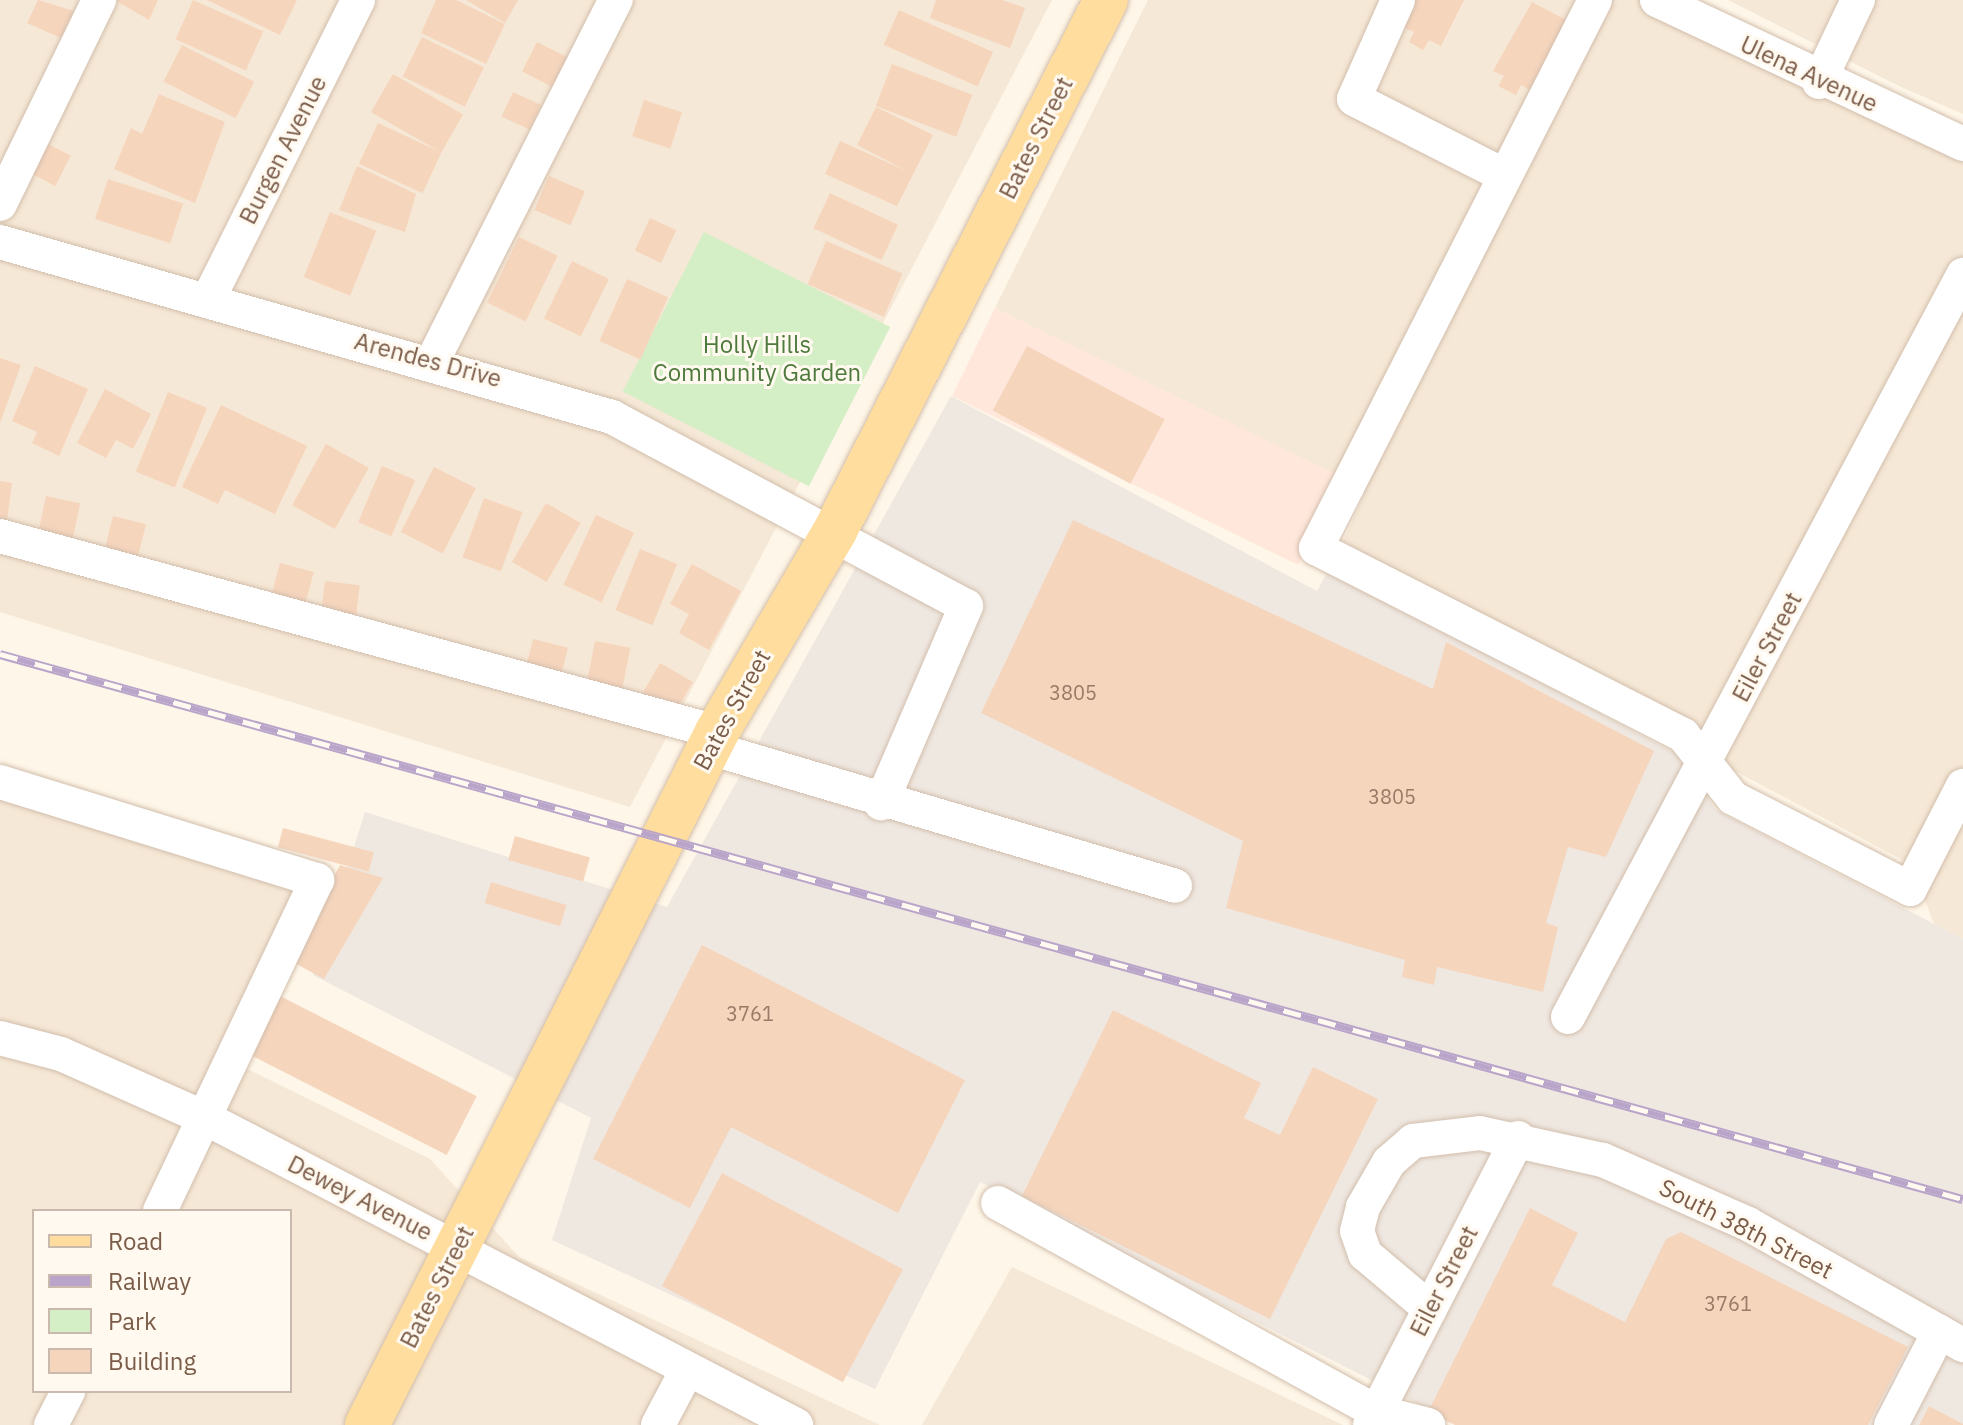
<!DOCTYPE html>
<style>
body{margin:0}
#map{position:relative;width:1963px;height:1425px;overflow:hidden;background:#fef6e8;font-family:"IBM Plex Sans",sans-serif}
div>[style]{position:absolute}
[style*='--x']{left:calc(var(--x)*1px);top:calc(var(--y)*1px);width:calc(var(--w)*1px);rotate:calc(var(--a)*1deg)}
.residential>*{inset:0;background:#f6e8d6}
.commercial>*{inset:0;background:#ffe7db;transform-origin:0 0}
.industrial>*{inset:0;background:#efe8e1}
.green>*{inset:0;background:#d4eec5;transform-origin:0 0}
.building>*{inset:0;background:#f6d5bd;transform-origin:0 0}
.roads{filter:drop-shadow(0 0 2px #d2beac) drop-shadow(0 0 2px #d2beac)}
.minor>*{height:34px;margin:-17px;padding:0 17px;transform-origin:17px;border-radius:17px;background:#fff}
.major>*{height:44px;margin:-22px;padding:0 22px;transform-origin:22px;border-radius:22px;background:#ffdd9e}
.rail>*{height:9px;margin-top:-4.5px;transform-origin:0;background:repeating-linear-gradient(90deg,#fff9f0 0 18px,#b9a4ca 0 36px);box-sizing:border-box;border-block:2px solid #b9a4ca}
span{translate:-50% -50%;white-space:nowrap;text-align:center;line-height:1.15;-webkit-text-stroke:6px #fff9f0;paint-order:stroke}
.number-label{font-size:20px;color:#9a7a66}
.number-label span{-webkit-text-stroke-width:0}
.street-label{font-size:24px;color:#7b5c49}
.park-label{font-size:24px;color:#4e7b3d}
.legend{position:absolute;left:32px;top:1209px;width:260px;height:184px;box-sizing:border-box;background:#fff9f0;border:2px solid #cabaad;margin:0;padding:10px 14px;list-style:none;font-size:24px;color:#7b5c49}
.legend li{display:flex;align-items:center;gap:16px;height:40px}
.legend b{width:40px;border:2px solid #cabaad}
</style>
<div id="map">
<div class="residential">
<div style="clip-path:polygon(0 0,1052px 0,630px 807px,0 612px)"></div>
<div style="clip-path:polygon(1148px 0,1639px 0,1963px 162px,1963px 939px,1934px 924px,1912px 865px,1735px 771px,1696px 729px,1343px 542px,1365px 493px,995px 308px)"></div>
<div style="clip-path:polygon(1728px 0,1963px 0,1963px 114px,1901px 87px)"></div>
<div style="clip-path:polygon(evenodd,0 765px,325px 867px,237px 1064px,430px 1159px,519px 1257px,880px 1425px,0 1425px,0 765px,34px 1211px,290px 1211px,290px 1391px,34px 1391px,34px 1211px)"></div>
<div style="clip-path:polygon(1012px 1267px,1343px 1425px,922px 1425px)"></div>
</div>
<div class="commercial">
<div style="left:995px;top:308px;width:385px;height:98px;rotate:26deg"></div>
</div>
<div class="industrial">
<div style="clip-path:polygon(951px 396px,1317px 591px,1328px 571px,1681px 756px,1716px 810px,1963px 939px,1963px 1425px,1460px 1425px,980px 1182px,875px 1389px,552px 1240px,591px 1118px,313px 975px,365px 812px,667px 907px)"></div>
</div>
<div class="green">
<div style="left:704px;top:232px;width:209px;height:179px;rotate:27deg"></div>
</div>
<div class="building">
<div style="clip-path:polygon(38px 0,74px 11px,61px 38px,27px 23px)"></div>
<div style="clip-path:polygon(115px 0,158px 0,149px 20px)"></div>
<div style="left:193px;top:0;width:77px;height:43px;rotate:24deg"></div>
<div style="clip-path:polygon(207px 0,297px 0,280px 35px)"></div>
<div style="clip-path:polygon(436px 0,456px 0,505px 24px,486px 64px,421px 33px)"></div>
<div style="clip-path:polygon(466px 0,518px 0,505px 23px)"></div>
<div style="clip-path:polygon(936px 0,1002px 0,1025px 8px,1010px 48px,930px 18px)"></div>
<div style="clip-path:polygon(1411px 0,1464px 0,1441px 46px,1429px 40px,1423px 50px,1409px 42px,1414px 32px,1399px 25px)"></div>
<div style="clip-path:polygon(1532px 2px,1568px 21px,1535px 93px,1521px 85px,1516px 95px,1498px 86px,1504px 76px,1493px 71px)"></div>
<div style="left:899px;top:10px;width:103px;height:38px;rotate:24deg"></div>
<div style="left:422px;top:37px;width:69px;height:44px;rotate:26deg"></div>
<div style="left:537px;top:42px;width:36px;height:33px;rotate:27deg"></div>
<div style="left:182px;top:45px;width:81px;height:41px;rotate:27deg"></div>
<div style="left:892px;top:64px;width:86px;height:45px;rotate:21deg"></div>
<div style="left:393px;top:74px;width:81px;height:44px;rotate:30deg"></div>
<div style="left:513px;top:92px;width:31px;height:27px;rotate:25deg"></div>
<div style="clip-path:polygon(159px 94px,225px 122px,195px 203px,114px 169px,131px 128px,142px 134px)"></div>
<div style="left:644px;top:100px;width:40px;height:38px;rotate:18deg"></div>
<div style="clip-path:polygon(876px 107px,933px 135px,897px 206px,825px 174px,840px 141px,909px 172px,857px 145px)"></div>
<div style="left:378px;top:123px;width:70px;height:45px;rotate:25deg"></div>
<div style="left:44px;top:142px;width:30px;height:34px;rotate:27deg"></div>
<div style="clip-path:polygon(357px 166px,416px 194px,405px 232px,339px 210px)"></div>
<div style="left:549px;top:176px;width:39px;height:37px;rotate:23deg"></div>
<div style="left:108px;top:179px;width:79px;height:42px;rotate:18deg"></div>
<div style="left:830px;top:193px;width:75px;height:39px;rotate:25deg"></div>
<div style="left:330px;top:212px;width:50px;height:70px;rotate:22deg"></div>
<div style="left:650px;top:218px;width:29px;height:36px;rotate:25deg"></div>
<div style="left:519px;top:237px;width:43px;height:73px;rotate:26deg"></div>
<div style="left:826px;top:241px;width:83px;height:47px;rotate:23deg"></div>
<div style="left:572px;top:261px;width:41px;height:64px;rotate:26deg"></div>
<div style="left:627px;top:279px;width:45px;height:68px;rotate:24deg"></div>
<div style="left:1027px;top:346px;width:156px;height:73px;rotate:28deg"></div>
<div style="clip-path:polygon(0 358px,21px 365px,0 423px)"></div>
<div style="clip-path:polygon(35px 366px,88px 389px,59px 456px,32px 443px,37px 432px,12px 421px)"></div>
<div style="clip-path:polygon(105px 389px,151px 414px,133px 449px,116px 440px,106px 458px,77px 443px)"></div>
<div style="left:168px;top:392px;width:42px;height:86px;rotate:22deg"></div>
<div style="clip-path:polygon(221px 405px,307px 446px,275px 514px,225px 490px,218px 504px,182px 487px)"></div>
<div style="left:326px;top:444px;width:49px;height:70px;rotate:29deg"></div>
<div style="left:382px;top:466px;width:36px;height:61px;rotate:23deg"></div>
<div style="left:434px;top:467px;width:47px;height:73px;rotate:27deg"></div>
<div style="clip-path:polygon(0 481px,12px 483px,7px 521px,0 520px)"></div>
<div style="left:46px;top:496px;width:35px;height:40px;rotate:12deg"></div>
<div style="left:484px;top:498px;width:41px;height:63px;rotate:20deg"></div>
<div style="left:546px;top:503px;width:40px;height:68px;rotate:30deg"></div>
<div style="left:596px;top:515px;width:42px;height:77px;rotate:25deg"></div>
<div style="left:113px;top:516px;width:34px;height:37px;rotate:14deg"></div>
<div style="clip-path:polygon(1073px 520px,1433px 689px,1446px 642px,1654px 751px,1606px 857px,1568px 847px,1546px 923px,1558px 927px,1543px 992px,1437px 967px,1434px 985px,1402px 977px,1405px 960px,1226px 908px,1243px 841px,981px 713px)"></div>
<div style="left:640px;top:549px;width:40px;height:66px;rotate:22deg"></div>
<div style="left:280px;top:563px;width:35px;height:36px;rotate:15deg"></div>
<div style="clip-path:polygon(692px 564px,741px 591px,709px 650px,679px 633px,689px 614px,670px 604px)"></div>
<div style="left:325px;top:581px;width:35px;height:34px;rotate:7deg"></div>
<div style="left:533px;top:639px;width:36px;height:35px;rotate:14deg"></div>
<div style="left:595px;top:641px;width:36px;height:48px;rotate:11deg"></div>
<div style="left:660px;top:663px;width:38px;height:39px;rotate:30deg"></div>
<div style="left:283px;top:828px;width:94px;height:20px;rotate:15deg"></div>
<div style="left:515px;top:836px;width:78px;height:25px;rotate:16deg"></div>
<div style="clip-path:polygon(340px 865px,383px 878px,324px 979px,289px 960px)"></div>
<div style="left:491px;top:882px;width:79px;height:22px;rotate:17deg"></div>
<div style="clip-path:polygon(702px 945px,965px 1080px,898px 1213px,731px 1127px,690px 1208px,593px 1159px)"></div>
<div style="left:278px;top:995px;width:223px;height:66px;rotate:27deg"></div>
<div style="clip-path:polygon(1113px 1010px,1261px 1083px,1244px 1118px,1280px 1135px,1313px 1067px,1378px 1099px,1270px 1319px,1022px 1196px)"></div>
<div style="left:722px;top:1173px;width:205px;height:128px;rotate:28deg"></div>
<div style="clip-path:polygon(1530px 1208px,1578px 1233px,1552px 1285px,1625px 1322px,1666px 1239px,1681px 1232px,1908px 1347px,1868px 1425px,1455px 1425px,1428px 1412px)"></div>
<div style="clip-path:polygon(1929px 1406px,1963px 1424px,1963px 1425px,1919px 1425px)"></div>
</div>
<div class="roads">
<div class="minor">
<div style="--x:1398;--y:0;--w:108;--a:114"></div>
<div style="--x:1354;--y:99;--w:169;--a:27"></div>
<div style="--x:1595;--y:0;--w:615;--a:116.98"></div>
<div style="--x:1316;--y:548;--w:412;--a:27"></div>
<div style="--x:1683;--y:735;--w:80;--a:51.6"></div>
<div style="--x:1733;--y:798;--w:199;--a:27.2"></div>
<div style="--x:1910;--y:889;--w:116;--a:-62.8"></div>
<div style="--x:1657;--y:0;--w:338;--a:25.2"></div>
<div style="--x:1819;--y:82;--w:91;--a:-64.6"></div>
<div style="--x:0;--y:204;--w:227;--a:-64.1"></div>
<div style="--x:0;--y:242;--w:637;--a:15.96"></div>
<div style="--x:612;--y:417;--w:401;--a:28.1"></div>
<div style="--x:966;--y:606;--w:215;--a:113.3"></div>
<div style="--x:208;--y:300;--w:335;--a:-63.4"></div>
<div style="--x:433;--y:360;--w:404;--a:-63.1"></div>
<div style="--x:0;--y:536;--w:743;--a:15.29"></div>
<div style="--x:710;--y:748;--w:485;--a:16.5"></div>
<div style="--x:0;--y:782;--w:332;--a:17.2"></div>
<div style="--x:317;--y:880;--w:366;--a:115.4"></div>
<div style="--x:1568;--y:1017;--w:841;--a:-61.97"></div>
<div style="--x:0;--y:1038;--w:63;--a:14.7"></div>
<div style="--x:61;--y:1054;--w:160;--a:24"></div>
<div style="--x:207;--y:1119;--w:664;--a:27.45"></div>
<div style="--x:998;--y:1203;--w:433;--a:28.9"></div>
<div style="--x:1377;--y:1412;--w:53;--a:14.3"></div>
<div style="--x:1430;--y:1309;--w:85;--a:-139.8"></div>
<div style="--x:1365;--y:1254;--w:24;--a:-109"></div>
<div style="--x:1357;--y:1231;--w:25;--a:-76"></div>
<div style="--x:1363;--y:1207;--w:52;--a:-60"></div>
<div style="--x:1389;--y:1162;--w:32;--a:-41"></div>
<div style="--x:1413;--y:1141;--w:67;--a:-6.8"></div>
<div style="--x:1480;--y:1133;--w:126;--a:12.4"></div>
<div style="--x:1603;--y:1160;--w:158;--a:23.8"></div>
<div style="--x:1748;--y:1224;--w:247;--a:29.4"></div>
<div style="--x:51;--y:1425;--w:38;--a:-63"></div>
<div style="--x:658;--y:1425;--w:62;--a:-62.2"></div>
<div style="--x:1370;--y:1425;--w:323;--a:-62.7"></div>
<div style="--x:1891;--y:1425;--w:105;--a:-62.7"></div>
</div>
<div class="major">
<div style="--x:367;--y:1425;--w:776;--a:-63.2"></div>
<div style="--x:717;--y:732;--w:233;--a:-59.6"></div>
<div style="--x:835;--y:531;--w:596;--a:-62.96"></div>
</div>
</div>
<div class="rail">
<div style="--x:0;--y:654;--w:2037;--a:15.52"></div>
</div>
<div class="number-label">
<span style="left:1073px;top:692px">3805</span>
<span style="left:1392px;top:796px">3805</span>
<span style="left:750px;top:1013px">3761</span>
<span style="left:1728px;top:1303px">3761</span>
</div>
<div class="street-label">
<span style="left:1809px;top:74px;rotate:25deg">Ulena Avenue</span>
<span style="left:1036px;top:138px;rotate:-63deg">Bates Street</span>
<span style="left:283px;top:150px;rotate:-63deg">Burgen Avenue</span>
<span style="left:428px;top:360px;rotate:15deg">Arendes Drive</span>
<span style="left:1767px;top:647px;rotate:-62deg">Eiler Street</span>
<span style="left:732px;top:710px;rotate:-61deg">Bates Street</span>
<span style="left:360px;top:1198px;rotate:27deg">Dewey Avenue</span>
<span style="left:1746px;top:1229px;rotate:27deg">South 38th Street</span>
<span style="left:1444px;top:1281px;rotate:-63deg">Eiler Street</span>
<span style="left:437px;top:1287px;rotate:-63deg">Bates Street</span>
</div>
<div class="park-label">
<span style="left:757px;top:359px">Holly Hills<br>Community Garden</span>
</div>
<ul class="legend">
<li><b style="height:10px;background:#ffdd9e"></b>Road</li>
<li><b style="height:10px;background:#b9a4ca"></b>Railway</li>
<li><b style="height:22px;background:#d4eec5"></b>Park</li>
<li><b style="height:22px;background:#f6d5bd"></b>Building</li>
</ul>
</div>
